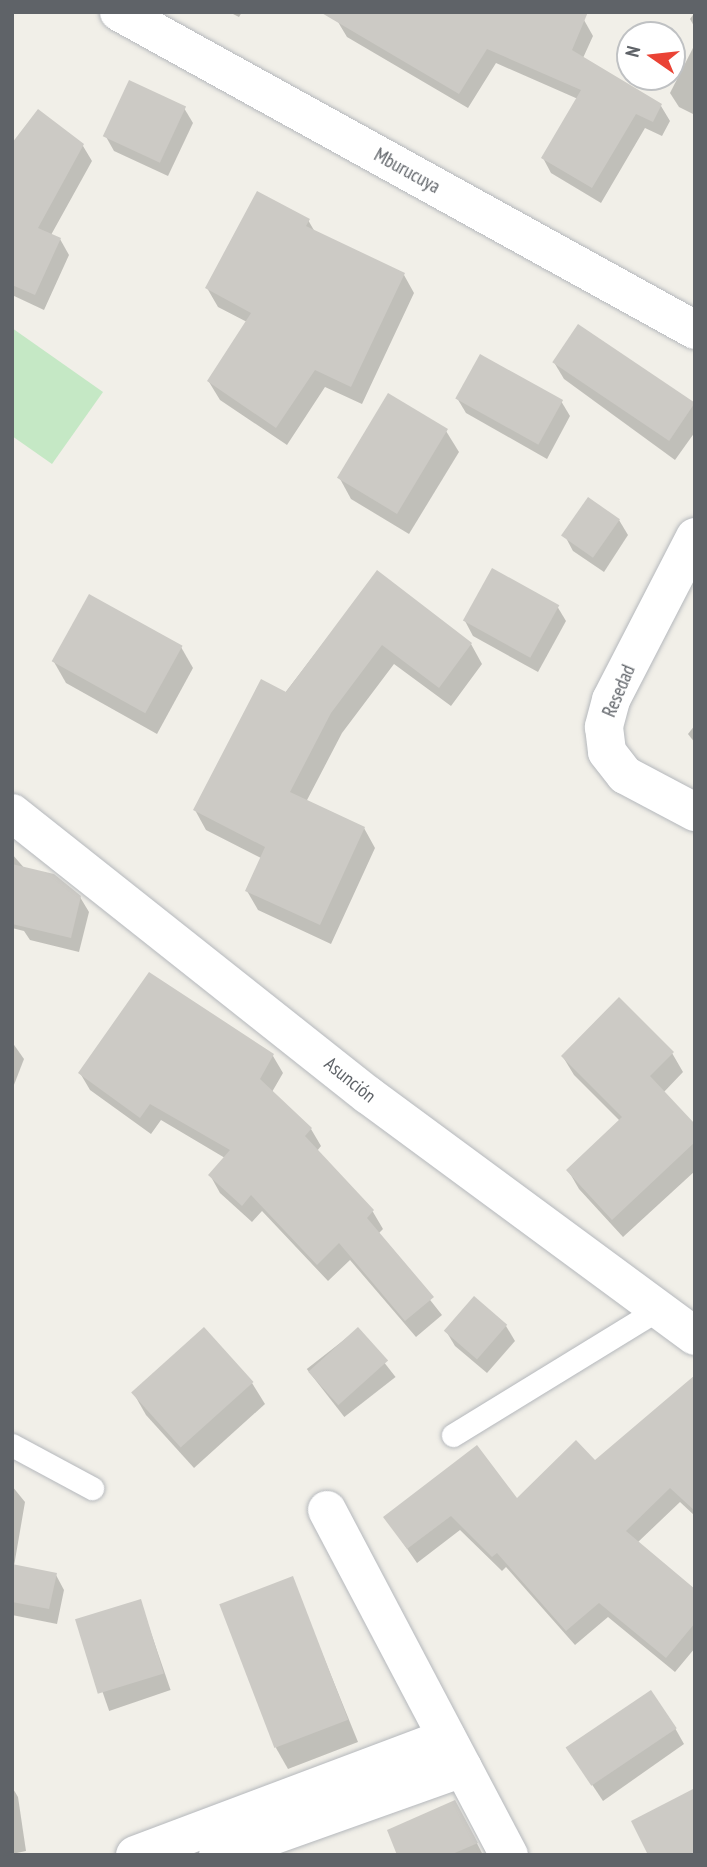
<!DOCTYPE html>
<meta charset="utf-8">
<style>
body{margin:0}
#map{position:relative;width:707px;height:1867px;overflow:hidden;background:#f1efe8;font-family:"PT Sans Narrow",sans-serif}
div>[style]{position:absolute}
[style*='--x']{left:calc(var(--x)*1px);top:calc(var(--y)*1px);width:calc(var(--w)*1px);rotate:calc(var(--a)*1deg)}
.green>*{inset:0;background:#c5e8c5}
.shadow>*{inset:0;background:#0003;transform-origin:0 0}
.building>*{inset:0;background:#cccac5;transform-origin:0 0}
.roads{filter:drop-shadow(0 0 2px #b5b8bc) drop-shadow(0 0 2px #b5b8bc)}
.lane>*{height:23px;margin:-11.5px;padding:0 11.5px;transform-origin:11.5px;border-radius:11.5px;background:#fff}
.street>*{height:38px;margin:-19px;padding:0 19px;transform-origin:19px;border-radius:19px;background:#fff}
span{translate:-50% -50%;white-space:nowrap;text-align:center;line-height:1.15;-webkit-text-stroke:7px #fff;paint-order:stroke}
.street-label{font-size:19px;color:#5f6368}
.frame{position:absolute;inset:0;border:14px solid #5f6368;pointer-events:none}
.north{position:absolute;left:616px;top:21px;width:70px;height:70px;box-sizing:border-box;background:#fff;border:2px solid #bfc1c3;border-radius:50%;rotate:284deg;font-size:19px;font-weight:700;line-height:28px;text-align:center;color:#5f6368}
.north::after{content:'';display:block;margin:auto;width:24px;height:32px;background:#ea4335;clip-path:polygon(50% 0,100% 100%,50% 72%,0 100%)}
</style>
<div id="map">
<div class="green">
<div style="clip-path:polygon(12px 328px,103px 392px,52px 464px,12px 436px)"></div>
</div>
<div class="shadow">
<div style="clip-path:polygon(229px 12px,242px 12px,239px 17px)"></div>
<div style="clip-path:polygon(695px 12px,695px 28px,690px 19px)"></div>
<div style="clip-path:polygon(584px 20px,593px 36px,583px 58px,661px 106px,670px 121px,662px 136px,645px 128px,601px 203px,551px 173px,543px 158px,578px 99px,496px 63px,468px 108px,347px 37px,338px 22px)"></div>
<div style="clip-path:polygon(695px 44px,695px 115px,679px 107px,670px 93px)"></div>
<div style="clip-path:polygon(184px 108px,193px 123px,168px 176px,114px 151px,105px 135px)"></div>
<div style="clip-path:polygon(12px 146px,83px 146px,92px 161px,51px 235px,60px 239px,69px 255px,44px 310px,12px 295px)"></div>
<div style="clip-path:polygon(308px 220px,315px 232px,404px 275px,414px 293px,362px 404px,325px 387px,287px 445px,220px 400px,209px 382px,247px 322px,218px 307px,207px 288px)"></div>
<div style="clip-path:polygon(578px 327px,695px 405px,695px 432px,675px 460px,564px 379px,555px 364px)"></div>
<div style="clip-path:polygon(457px 398px,561px 401px,570px 416px,547px 459px,466px 413px)"></div>
<div style="clip-path:polygon(446px 431px,459px 452px,409px 534px,351px 499px,339px 477px)"></div>
<div style="clip-path:polygon(619px 520px,628px 535px,604px 572px,573px 551px,565px 536px)"></div>
<div style="clip-path:polygon(377px 573px,471px 644px,482px 664px,451px 706px,394px 664px,342px 733px,306px 802px,364px 828px,375px 848px,331px 944px,258px 910px,247px 891px,261px 858px,206px 830px,195px 810px)"></div>
<div style="clip-path:polygon(557px 606px,566px 621px,538px 672px,473px 636px,465px 621px)"></div>
<div style="clip-path:polygon(181px 647px,193px 668px,157px 734px,66px 683px,54px 662px)"></div>
<div style="clip-path:polygon(695px 725px,695px 743px,688px 734px)"></div>
<div style="clip-path:polygon(12px 854px,26px 870px,80px 897px,89px 912px,79px 952px,30px 940px,24px 931px,12px 928px)"></div>
<div style="clip-path:polygon(12px 1042px,24px 1059px,12px 1090px)"></div>
<div style="clip-path:polygon(672px 1053px,683px 1072px,663px 1093px,695px 1127px,695px 1171px,623px 1237px,579px 1189px,568px 1170px,620px 1121px,574px 1075px,563px 1057px)"></div>
<div style="clip-path:polygon(273px 1056px,283px 1073px,272px 1092px,311px 1129px,321px 1146px,317px 1151px,373px 1212px,383px 1229px,378px 1234px,442px 1315px,416px 1337px,350px 1260px,328px 1281px,262px 1211px,252px 1222px,220px 1193px,210px 1175px,225px 1158px,161px 1120px,151px 1134px,90px 1090px,80px 1073px)"></div>
<div style="clip-path:polygon(506px 1326px,515px 1341px,487px 1373px,455px 1346px,446px 1331px)"></div>
<div style="left:358px;top:1329px;width:61px;height:65px;rotate:52deg"></div>
<div style="clip-path:polygon(252px 1383px,265px 1404px,194px 1468px,146px 1415px,134px 1394px)"></div>
<div style="clip-path:polygon(695px 1394px,695px 1516px,680px 1502px,637px 1543px,695px 1591px,695px 1648px,675px 1672px,608px 1617px,575px 1645px,506px 1567px,502px 1571px,460px 1530px,417px 1563px,385px 1517px,517px 1501px,595px 1463px)"></div>
<div style="clip-path:polygon(12px 1486px,25px 1502px,14px 1566px,56px 1575px,64px 1590px,57px 1624px,12px 1615px)"></div>
<div style="clip-path:polygon(292px 1579px,358px 1742px,288px 1769px,276px 1748px)"></div>
<div style="left:140px;top:1601px;width:94px;height:65px;rotate:71deg"></div>
<div style="clip-path:polygon(675px 1728px,684px 1744px,603px 1801px,569px 1750px)"></div>
<div style="clip-path:polygon(12px 1787px,18px 1797px,26px 1851px,12px 1854px)"></div>
<div style="clip-path:polygon(466px 1822px,483px 1855px,399px 1855px)"></div>
</div>
<div class="building">
<div style="clip-path:polygon(320px 12px,588px 12px,572px 50px,662px 104px,653px 122px,636px 114px,592px 188px,541px 158px,581px 90px,487px 49px,459px 94px)"></div>
<div style="left:129px;top:80px;width:63px;height:62px;rotate:25deg"></div>
<div style="clip-path:polygon(38px 109px,84px 144px,38px 228px,61px 238px,35px 295px,12px 285px,12px 143px)"></div>
<div style="clip-path:polygon(257px 191px,310px 219px,306px 226px,405px 273px,351px 387px,315px 370px,276px 428px,207px 381px,251px 313px,205px 288px)"></div>
<div style="left:578px;top:324px;width:141px;height:46px;rotate:34deg"></div>
<div style="left:480px;top:354px;width:95px;height:51px;rotate:29deg"></div>
<div style="left:388px;top:393px;width:70px;height:99px;rotate:31deg"></div>
<div style="left:588px;top:497px;width:39px;height:47px;rotate:35deg"></div>
<div style="left:492px;top:568px;width:77px;height:60px;rotate:29deg"></div>
<div style="clip-path:polygon(377px 570px,472px 643px,439px 688px,382px 645px,331px 713px,290px 792px,365px 827px,320px 925px,245px 891px,265px 847px,193px 810px,261px 679px,286px 692px)"></div>
<div style="left:89px;top:594px;width:107px;height:77px;rotate:29deg"></div>
<div style="clip-path:polygon(12px 864px,54px 874px,81px 896px,71px 938px,12px 924px)"></div>
<div style="clip-path:polygon(149px 972px,274px 1054px,260px 1079px,312px 1128px,305px 1136px,374px 1210px,367px 1218px,434px 1297px,405px 1321px,339px 1243px,317px 1265px,251px 1195px,242px 1206px,208px 1175px,230px 1150px,150px 1104px,140px 1118px,78px 1073px)"></div>
<div style="clip-path:polygon(619px 997px,674px 1052px,650px 1076px,695px 1124px,695px 1142px,612px 1220px,566px 1170px,622px 1117px,561px 1056px)"></div>
<div style="left:474px;top:1296px;width:44px;height:46px;rotate:41deg"></div>
<div style="left:204px;top:1327px;width:74px;height:98px;rotate:48deg"></div>
<div style="left:358px;top:1327px;width:45px;height:67px;rotate:48deg"></div>
<div style="clip-path:polygon(695px 1375px,695px 1511px,670px 1488px,626px 1531px,695px 1589px,695px 1623px,666px 1658px,599px 1603px,566px 1631px,497px 1553px,492px 1557px,451px 1516px,407px 1549px,383px 1517px,477px 1445px,517px 1498px,576px 1440px,595px 1460px)"></div>
<div style="clip-path:polygon(12px 1564px,57px 1573px,49px 1609px,12px 1602px)"></div>
<div style="left:293px;top:1576px;width:154px;height:79px;rotate:69deg"></div>
<div style="left:141px;top:1599px;width:78px;height:69px;rotate:73deg"></div>
<div style="left:651px;top:1690px;width:46px;height:103px;rotate:56deg"></div>
<div style="clip-path:polygon(695px 1788px,695px 1855px,648px 1855px,631px 1821px)"></div>
<div style="clip-path:polygon(455px 1800px,478px 1843px,450px 1855px,397px 1855px,387px 1830px)"></div>
</div>
<div class="roads">
<div class="lane">
<div style="--x:453;--y:1435;--w:241;--a:-31.5"></div>
<div style="--x:12;--y:1445;--w:91;--a:28.3"></div>
</div>
<div class="street">
<div style="--x:119;--y:12;--w:658;--a:28.9"></div>
<div style="--x:695;--y:537;--w:183;--a:117.3"></div>
<div style="--x:611;--y:700;--w:28;--a:105"></div>
<div style="--x:604;--y:727;--w:25;--a:83"></div>
<div style="--x:607;--y:752;--w:29;--a:52"></div>
<div style="--x:625;--y:775;--w:79;--a:27.9"></div>
<div style="--x:12;--y:813;--w:454;--a:38.4"></div>
<div style="--x:368;--y:1095;--w:406;--a:36.4"></div>
<div style="--x:327;--y:1510;--w:390;--a:62.2"></div>
<div style="--x:135;--y:1855;--w:333;--a:-20.6"></div>
<div style="--x:218;--y:1855;--w:260;--a:-19.6"></div>
</div>
</div>
<div class="street-label">
<span style="left:407px;top:171px;rotate:29deg">Mburucuya</span>
<span style="left:619px;top:691px;rotate:-67deg">Resedad</span>
<span style="left:350px;top:1080px;rotate:39deg">Asunción</span>
</div>
<div class="frame"></div>
<div class="north">N</div>
</div>
